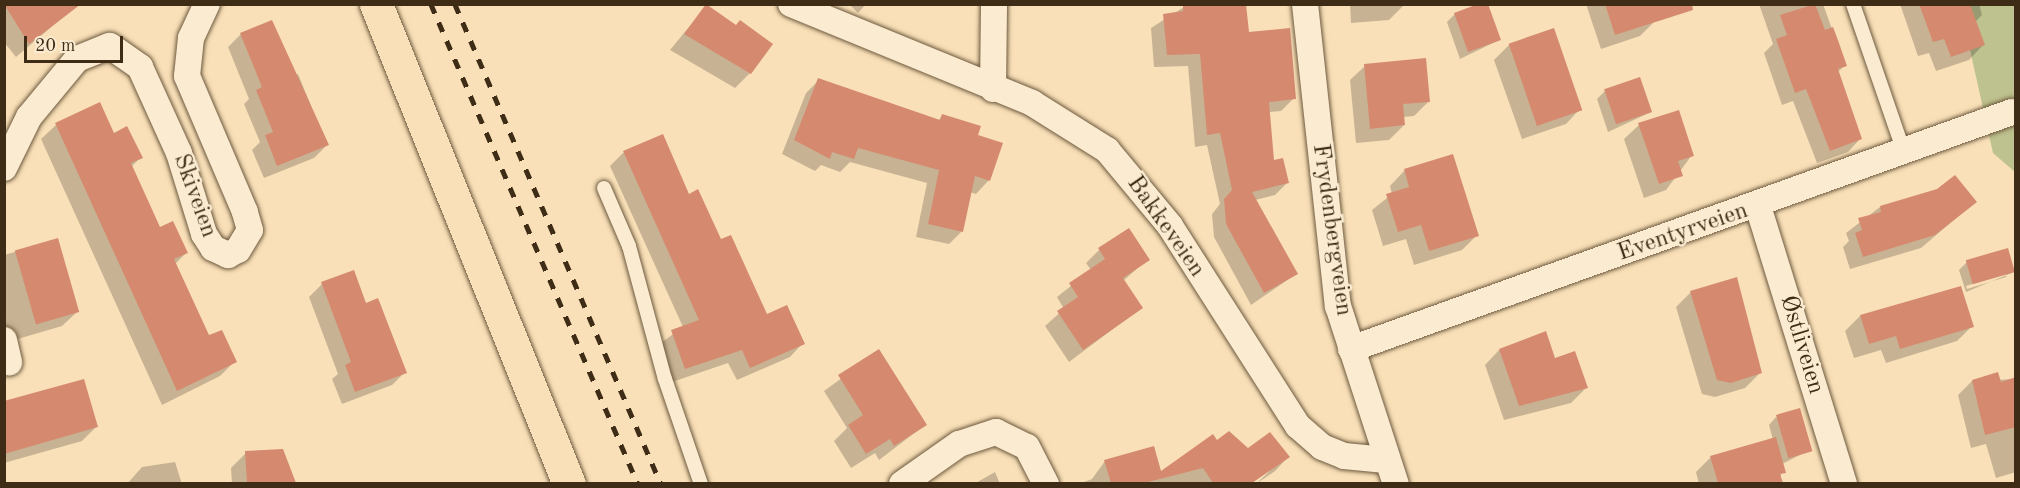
<!DOCTYPE html>
<meta charset="utf-8">
<style>
body{margin:0}
#map{position:relative;width:2020px;height:488px;overflow:hidden;background:#f9e0b8;font-family:"Old Standard TT",serif}
div>[style]{position:absolute}
[style*='--x']{left:calc(var(--x)*1px);top:calc(var(--y)*1px);width:calc(var(--w)*1px);rotate:calc(var(--a)*1deg)}
.green>*{inset:0;background:#bec28e}
.shadow>*{inset:0;background:#0003}
.building>*{inset:0;background:#d58a70;transform-origin:0 0}
.roads{filter:drop-shadow(0 0 2px #6d593e) drop-shadow(0 0 2px #6d593e)}
.lane>*{height:14px;margin:-7px;padding:0 7px;transform-origin:7px;border-radius:7px;background:#fbebd1}
.street>*{height:26px;margin:-13px;padding:0 13px;transform-origin:13px;border-radius:13px;background:#fbebd1}
.primary>*{height:33px;margin:-16.5px;padding:0 16.5px;transform-origin:16.5px;border-radius:16.5px;background:#f9e0b8}
.rail>*{height:4.5px;margin-top:-2.25px;transform-origin:0;background:repeating-linear-gradient(90deg,#3e2c16 0 10px,transparent 0 20px)}
span{translate:-50% -50%;white-space:nowrap;text-align:center;line-height:1.15;-webkit-text-stroke:5px #fbebd1;paint-order:stroke}
.street-label{font-size:24px;color:#3e2c16}
.frame{position:absolute;inset:0;border:6px solid #3e2c16;pointer-events:none}
.scale{position:absolute;left:24px;top:36px;width:99px;height:27px;box-sizing:border-box;border:3px solid #3e2c16;border-top:0;padding-left:8px;font-size:18px;line-height:21px;white-space:nowrap;color:#3e2c16;-webkit-text-stroke:4px #fbebd1;paint-order:stroke}
</style>
<div id="map">
<div class="green">
<div style="clip-path:polygon(1960px 5px,2015px 5px,2015px 172px,1993px 153px)"></div>
</div>
<div class="shadow">
<div style="clip-path:polygon(4px 4px,62px 18px,16px 57px,4px 42px)"></div>
<div style="clip-path:polygon(849px 4px,866px 4px,858px 13px)"></div>
<div style="clip-path:polygon(1350px 4px,1404px 4px,1404px 5px,1389px 20px,1351px 23px)"></div>
<div style="clip-path:polygon(1586px 4px,1657px 4px,1655px 21px,1640px 36px,1601px 49px)"></div>
<div style="clip-path:polygon(1759px 4px,1823px 4px,1845px 65px,1838px 72px,1860px 139px,1848px 152px,1817px 163px,1793px 101px,1782px 105px,1764px 53px,1773px 44px)"></div>
<div style="clip-path:polygon(1900px 4px,1979px 4px,1982px 15px,1975px 22px,1983px 45px,1969px 60px,1936px 71px,1929px 53px,1918px 56px)"></div>
<div style="clip-path:polygon(707px 5px,750px 73px,735px 88px,670px 50px)"></div>
<div style="clip-path:polygon(1184px 7px,1247px 34px,1294px 98px,1281px 111px,1269px 112px,1273px 162px,1287px 183px,1275px 195px,1255px 200px,1296px 274px,1251px 305px,1214px 237px,1212px 214px,1220px 204px,1207px 145px,1195px 147px,1188px 66px,1154px 67px,1151px 28px)"></div>
<div style="clip-path:polygon(1455px 14px,1499px 40px,1460px 59px,1447px 22px)"></div>
<div style="clip-path:polygon(241px 34px,293px 76px,298px 74px,327px 145px,314px 158px,264px 178px,252px 150px,260px 142px,244px 104px,249px 99px,228px 47px)"></div>
<div style="clip-path:polygon(1509px 45px,1580px 109px,1566px 124px,1522px 139px,1494px 60px)"></div>
<div style="clip-path:polygon(1365px 66px,1429px 101px,1414px 116px,1403px 117px,1404px 125px,1389px 140px,1356px 143px,1350px 80px)"></div>
<div style="clip-path:polygon(819px 80px,938px 121px,942px 116px,976px 136px,989px 180px,976px 194px,970px 192px,962px 231px,949px 244px,916px 237px,927px 183px,850px 162px,840px 172px,821px 165px,815px 171px,782px 154px,806px 93px)"></div>
<div style="clip-path:polygon(1605px 91px,1651px 112px,1608px 132px,1597px 99px)"></div>
<div style="clip-path:polygon(99px 104px,114px 135px,141px 157px,131px 167px,160px 229px,186px 253px,175px 264px,208px 337px,235px 361px,220px 376px,162px 405px,41px 139px,56px 125px)"></div>
<div style="clip-path:polygon(1639px 125px,1692px 155px,1666px 190px,1644px 198px,1624px 139px)"></div>
<div style="clip-path:polygon(662px 136px,688px 196px,767px 316px,803px 343px,790px 357px,737px 380px,728px 363px,672px 382px,658px 345px,683px 327px,610px 166px,623px 153px)"></div>
<div style="clip-path:polygon(1452px 156px,1477px 235px,1462px 250px,1414px 265px,1406px 239px,1383px 246px,1372px 210px,1392px 194px,1390px 186px,1404px 171px)"></div>
<div style="clip-path:polygon(1975px 202px,1921px 248px,1850px 269px,1843px 247px,1849px 241px,1846px 233px,1880px 207px)"></div>
<div style="clip-path:polygon(57px 240px,77px 312px,62px 326px,4px 343px,4px 255px)"></div>
<div style="clip-path:polygon(1099px 250px,1148px 259px,1123px 281px,1141px 308px,1069px 362px,1045px 326px,1064px 309px,1057px 297px,1091px 270px,1086px 263px)"></div>
<div style="clip-path:polygon(evenodd,1967px 262px,2014px 272px,1966px 292px,1959px 270px,1967px 262px,2006px 274px,2006px 277px,1967px 289px,1966px 286px,2006px 274px)"></div>
<div style="clip-path:polygon(322px 284px,365px 304px,405px 372px,392px 385px,342px 404px,332px 379px,338px 374px,309px 297px)"></div>
<div style="clip-path:polygon(1960px 288px,1972px 326px,1957px 341px,1886px 363px,1881px 350px,1854px 358px,1845px 331px,1860px 316px)"></div>
<div style="clip-path:polygon(1691px 292px,1760px 373px,1745px 388px,1715px 397px,1702px 394px,1676px 307px)"></div>
<div style="clip-path:polygon(1499px 350px,1586px 388px,1571px 403px,1504px 420px,1485px 365px)"></div>
<div style="clip-path:polygon(879px 351px,925px 425px,879px 460px,875px 453px,851px 468px,834px 441px,847px 428px,824px 391px)"></div>
<div style="clip-path:polygon(2016px 379px,2016px 472px,1996px 478px,1986px 444px,1971px 448px,1958px 395px,1972px 381px)"></div>
<div style="clip-path:polygon(4px 402px,96px 427px,82px 441px,4px 463px)"></div>
<div style="clip-path:polygon(1776px 417px,1810px 450px,1782px 464px,1780px 484px,1699px 484px,1696px 472px,1711px 457px,1773px 440px,1769px 425px)"></div>
<div style="clip-path:polygon(1217px 442px,1288px 457px,1275px 471px,1256px 484px,1275px 466px,1250px 484px,1079px 484px,1092px 479px,1105px 461px,1160px 473px)"></div>
<div style="clip-path:polygon(282px 451px,294px 484px,232px 484px,231px 468px,246px 453px)"></div>
<div style="clip-path:polygon(175px 462px,182px 484px,127px 484px,142px 467px)"></div>
<div style="clip-path:polygon(995px 472px,1000px 484px,974px 484px)"></div>
</div>
<div class="building">
<div style="clip-path:polygon(4px 4px,81px 4px,29px 44px)"></div>
<div style="clip-path:polygon(706px 4px,736px 25px,740px 20px,773px 44px,751px 74px,684px 34px)"></div>
<div style="clip-path:polygon(1183px 4px,1246px 4px,1249px 32px,1290px 28px,1296px 99px,1269px 102px,1274px 160px,1283px 158px,1289px 183px,1252px 192px,1298px 274px,1264px 293px,1226px 224px,1224px 199px,1232px 190px,1220px 133px,1207px 135px,1200px 54px,1167px 55px,1163px 14px,1183px 11px)"></div>
<div style="clip-path:polygon(1478px 4px,1488px 4px,1501px 40px,1468px 52px,1454px 13px)"></div>
<div style="clip-path:polygon(1605px 4px,1692px 4px,1693px 10px,1615px 35px)"></div>
<div style="clip-path:polygon(1815px 4px,1825px 30px,1833px 27px,1839px 43px,1847px 66px,1838px 69px,1862px 139px,1830px 151px,1806px 89px,1795px 93px,1776px 39px,1787px 35px,1780px 15px)"></div>
<div style="clip-path:polygon(1919px 4px,1970px 4px,1985px 45px,1951px 57px,1944px 39px,1933px 42px)"></div>
<div style="clip-path:polygon(272px 20px,329px 145px,277px 166px,265px 135px,273px 132px,256px 90px,262px 87px,240px 33px)"></div>
<div style="left:1554px;top:28px;width:87px;height:48px;rotate:71deg"></div>
<div style="clip-path:polygon(1426px 58px,1430px 102px,1403px 104px,1405px 125px,1370px 129px,1364px 64px)"></div>
<div style="left:1640px;top:77px;width:37px;height:38px;rotate:71deg"></div>
<div style="clip-path:polygon(818px 78px,940px 120px,942px 114px,981px 126px,978px 135px,1003px 143px,990px 181px,975px 176px,963px 232px,928px 224px,939px 170px,858px 148px,854px 159px,832px 152px,830px 159px,794px 140px)"></div>
<div style="clip-path:polygon(100px 102px,114px 133px,127px 126px,143px 158px,131px 163px,160px 227px,173px 221px,188px 253px,174px 259px,209px 335px,222px 330px,237px 362px,177px 391px,55px 123px)"></div>
<div style="clip-path:polygon(1679px 110px,1694px 156px,1678px 161px,1683px 176px,1659px 184px,1638px 123px)"></div>
<div style="clip-path:polygon(663px 134px,689px 194px,698px 189px,721px 239px,731px 235px,767px 314px,787px 305px,805px 344px,750px 368px,742px 350px,685px 369px,671px 330px,699px 320px,623px 151px)"></div>
<div style="clip-path:polygon(1453px 154px,1479px 236px,1429px 251px,1421px 225px,1398px 232px,1386px 194px,1409px 187px,1404px 169px)"></div>
<div style="clip-path:polygon(1955px 175px,1977px 202px,1935px 235px,1863px 257px,1855px 233px,1862px 230px,1858px 218px,1881px 212px,1880px 206px,1937px 189px)"></div>
<div style="clip-path:polygon(1129px 228px,1150px 260px,1123px 278px,1143px 308px,1083px 350px,1057px 311px,1078px 297px,1069px 283px,1105px 259px,1098px 248px)"></div>
<div style="left:58px;top:238px;width:77px;height:45px;rotate:74deg"></div>
<div style="left:2008px;top:248px;width:25px;height:44px;rotate:74deg"></div>
<div style="clip-path:polygon(354px 270px,366px 303px,378px 298px,407px 373px,355px 392px,345px 365px,351px 362px,321px 282px)"></div>
<div style="clip-path:polygon(1737px 277px,1762px 373px,1731px 383px,1717px 380px,1690px 291px)"></div>
<div style="clip-path:polygon(1961px 286px,1974px 327px,1900px 349px,1896px 336px,1869px 344px,1860px 315px)"></div>
<div style="clip-path:polygon(1546px 331px,1555px 358px,1575px 351px,1588px 388px,1519px 406px,1499px 349px)"></div>
<div style="clip-path:polygon(879px 349px,927px 425px,894px 446px,890px 439px,866px 454px,848px 425px,863px 415px,838px 375px)"></div>
<div style="clip-path:polygon(1998px 372px,2001px 382px,2016px 377px,2016px 427px,1985px 435px,1972px 380px)"></div>
<div style="clip-path:polygon(84px 379px,98px 427px,4px 454px,4px 401px)"></div>
<div style="left:1800px;top:408px;width:45px;height:25px;rotate:74deg"></div>
<div style="clip-path:polygon(1229px 431px,1248px 448px,1270px 432px,1290px 457px,1252px 483px,1213px 483px,1203px 468px,1144px 483px,1111px 483px,1104px 460px,1154px 446px,1161px 471px,1213px 434px,1217px 440px)"></div>
<div style="clip-path:polygon(1776px 437px,1786px 473px,1780px 474px,1783px 483px,1718px 483px,1710px 456px)"></div>
<div style="clip-path:polygon(283px 449px,296px 483px,247px 483px,245px 451px)"></div>
</div>
<div class="roads">
<div class="lane">
<div style="--x:1853;--y:4;--w:157;--a:71"></div>
<div style="--x:604;--y:188;--w:63;--a:66.7"></div>
<div style="--x:629;--y:246;--w:138;--a:74.9"></div>
<div style="--x:665;--y:379;--w:111;--a:71.1"></div>
</div>
<div class="street">
<div style="--x:791;--y:4;--w:261;--a:22.3"></div>
<div style="--x:1032;--y:103;--w:89;--a:32.1"></div>
<div style="--x:1107;--y:150;--w:99;--a:50.3"></div>
<div style="--x:1170;--y:226;--w:237;--a:57.4"></div>
<div style="--x:1298;--y:426;--w:32;--a:41"></div>
<div style="--x:1322;--y:447;--w:24;--a:22"></div>
<div style="--x:1344;--y:456;--w:42;--a:5.4"></div>
<div style="--x:1305;--y:4;--w:304;--a:83.8"></div>
<div style="--x:1338;--y:306;--w:187;--a:72"></div>
<div style="--x:993;--y:89;--w:85;--a:-89.3"></div>
<div style="--x:4;--y:168;--w:57;--a:-63.9"></div>
<div style="--x:29;--y:117;--w:75;--a:-50.4"></div>
<div style="--x:77;--y:59;--w:35;--a:-22"></div>
<div style="--x:110;--y:46;--w:37;--a:35"></div>
<div style="--x:140;--y:67;--w:94;--a:65.6"></div>
<div style="--x:179;--y:153;--w:85;--a:72.8"></div>
<div style="--x:204;--y:234;--w:17;--a:57"></div>
<div style="--x:213;--y:248;--w:17;--a:25"></div>
<div style="--x:228;--y:255;--w:11;--a:-27"></div>
<div style="--x:238;--y:250;--w:23;--a:-59"></div>
<div style="--x:250;--y:230;--w:19;--a:-106"></div>
<div style="--x:245;--y:212;--w:148;--a:-113.1"></div>
<div style="--x:187;--y:76;--w:38;--a:-84"></div>
<div style="--x:191;--y:38;--w:38;--a:-65"></div>
<div style="--x:1758;--y:206;--w:291;--a:72.8"></div>
<div style="--x:4;--y:340;--w:23;--a:77"></div>
<div style="--x:1351;--y:349;--w:702;--a:-19.73"></div>
<div style="--x:902;--y:484;--w:70;--a:-35.1"></div>
<div style="--x:959;--y:444;--w:39;--a:-18"></div>
<div style="--x:996;--y:432;--w:34;--a:26"></div>
<div style="--x:1027;--y:447;--w:42;--a:62.8"></div>
</div>
<div class="primary">
<div style="--x:376;--y:4;--w:517;--a:68.1"></div>
</div>
</div>
<div class="rail">
<div style="--x:431;--y:4;--w:523;--a:66.67"></div>
<div style="--x:455;--y:4;--w:522;--a:66.77"></div>
</div>
<div class="street-label">
<span style="left:194px;top:196px;rotate:70deg">Skiveien</span>
<span style="left:1165px;top:227px;rotate:55deg">Bakkeveien</span>
<span style="left:1331px;top:230px;rotate:82deg">Frydenbergveien</span>
<span style="left:1683px;top:233px;rotate:-19deg">Eventyrveien</span>
<span style="left:1801px;top:345px;rotate:73deg">Østliveien</span>
</div>
<div class="frame"></div>
<div class="scale">20 m</div>
</div>
